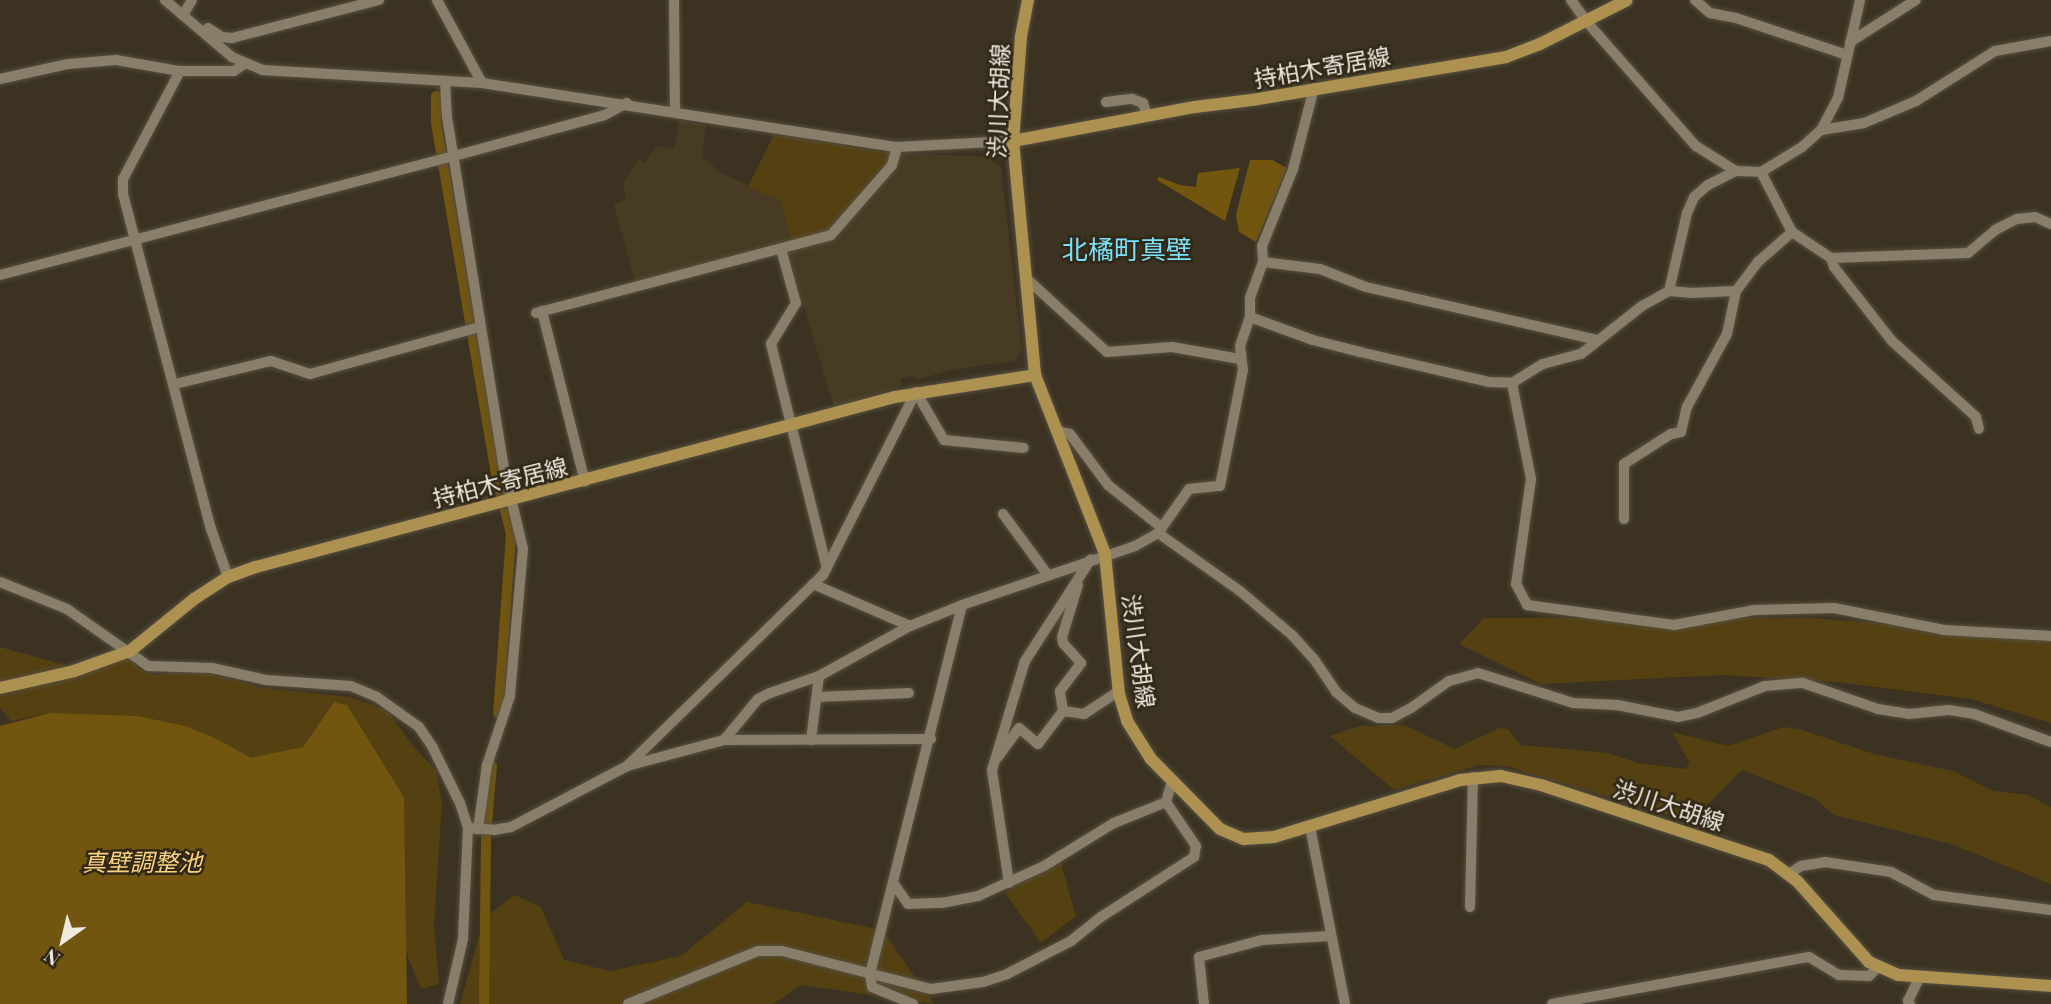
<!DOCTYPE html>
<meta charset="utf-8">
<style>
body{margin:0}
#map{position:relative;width:2051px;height:1004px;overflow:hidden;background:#3b3221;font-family:"Playfair Display","Noto Sans JP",serif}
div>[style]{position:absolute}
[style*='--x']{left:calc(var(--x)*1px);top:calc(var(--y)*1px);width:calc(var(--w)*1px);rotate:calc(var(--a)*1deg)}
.built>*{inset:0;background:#473b23}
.green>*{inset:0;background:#544011}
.water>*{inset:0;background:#725610}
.canal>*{height:10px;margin:-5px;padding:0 5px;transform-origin:5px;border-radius:5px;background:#725610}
.roads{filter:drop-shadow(0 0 2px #575041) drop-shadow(0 0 2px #575041)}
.minor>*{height:10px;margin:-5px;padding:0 5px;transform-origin:5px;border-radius:5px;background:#887e6a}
.major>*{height:12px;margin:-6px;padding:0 6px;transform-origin:6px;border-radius:6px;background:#ad9150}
span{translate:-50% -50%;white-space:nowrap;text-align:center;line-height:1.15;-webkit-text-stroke:5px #312817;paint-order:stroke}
.street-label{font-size:23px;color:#efe9df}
.water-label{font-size:24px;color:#fbd37d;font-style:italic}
.quarter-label{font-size:26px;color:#7ce0f9}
.north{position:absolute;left:28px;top:906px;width:70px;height:70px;-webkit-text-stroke:5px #312817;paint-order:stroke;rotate:214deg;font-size:19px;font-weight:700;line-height:28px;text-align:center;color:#efe9df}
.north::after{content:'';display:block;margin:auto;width:24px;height:32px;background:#efe9df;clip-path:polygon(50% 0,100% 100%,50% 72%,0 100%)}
</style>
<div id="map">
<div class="built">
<div style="clip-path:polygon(679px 121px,706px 125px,702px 157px,723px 174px,780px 200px,792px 242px,635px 282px,614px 205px,626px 199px,623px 184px,638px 159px,645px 163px,656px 146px,674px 148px)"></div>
<div style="clip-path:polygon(899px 153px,990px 157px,1001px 168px,1022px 352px,1015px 361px,954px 369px,916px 380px,915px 375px,900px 379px,902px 385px,834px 407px,787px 251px)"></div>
</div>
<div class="green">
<div style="clip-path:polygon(774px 134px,891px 153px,890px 163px,832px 231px,792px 242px,780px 200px,748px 187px)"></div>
<div style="clip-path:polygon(1484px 618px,1815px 618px,2051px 638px,2051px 723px,1971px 699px,1837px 682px,1723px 675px,1541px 684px,1459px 644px)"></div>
<div style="clip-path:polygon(0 647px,79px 669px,129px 657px,138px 668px,153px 675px,177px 672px,211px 674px,263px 688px,350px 697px,387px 710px,413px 746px,436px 770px,442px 802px,434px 926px,439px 984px,421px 989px,406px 952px,404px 797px,347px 705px,334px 702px,303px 747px,251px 759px,217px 739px,73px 715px,50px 713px,11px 721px,0 708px)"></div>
<div style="clip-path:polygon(1404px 725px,1455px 749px,1499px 728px,1508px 729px,1521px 745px,1609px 753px,1638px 763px,1685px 769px,1690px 763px,1672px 732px,1728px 746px,1784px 727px,1799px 729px,1874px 754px,1953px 771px,1993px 791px,2029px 795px,2051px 807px,2051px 884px,1951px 844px,1834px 815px,1816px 799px,1742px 770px,1700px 812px,1692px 810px,1683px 819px,1506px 766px,1479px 765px,1394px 790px,1330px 736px,1359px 726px)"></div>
<div style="clip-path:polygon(1057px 850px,1076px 916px,1041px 943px,1005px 893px)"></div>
<div style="clip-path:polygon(515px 895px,541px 907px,564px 960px,610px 971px,681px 956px,747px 902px,882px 930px,934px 1004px,801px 985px,773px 1004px,460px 1004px,484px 918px)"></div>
</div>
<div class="water">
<div style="clip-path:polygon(1250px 160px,1272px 160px,1287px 168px,1256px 242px,1239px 232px,1236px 215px)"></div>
<div style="clip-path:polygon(1240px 168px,1225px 221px,1157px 180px,1159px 177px,1180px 185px,1196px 187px,1198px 173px)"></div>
<div style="clip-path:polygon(334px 702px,347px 705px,404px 797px,407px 1004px,0 1004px,0 726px,50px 713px,137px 716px,185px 726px,217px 739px,251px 758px,303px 747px)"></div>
</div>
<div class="canal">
<div style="--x:436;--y:96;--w:27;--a:90"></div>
<div style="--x:436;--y:123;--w:351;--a:80.3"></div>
<div style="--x:495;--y:469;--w:67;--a:76.2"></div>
<div style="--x:511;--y:534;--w:180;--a:94.1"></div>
<div style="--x:484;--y:1004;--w:170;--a:-89.3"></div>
<div style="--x:486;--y:834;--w:68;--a:-85"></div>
</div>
<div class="roads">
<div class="minor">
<div style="--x:165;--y:0;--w:88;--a:40.4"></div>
<div style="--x:232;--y:57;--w:33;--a:23"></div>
<div style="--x:262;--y:70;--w:220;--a:3.4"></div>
<div style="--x:482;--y:83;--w:420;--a:8.8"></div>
<div style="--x:897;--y:147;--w:116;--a:-3"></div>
<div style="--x:437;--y:0;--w:94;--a:61.5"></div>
<div style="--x:674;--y:0;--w:111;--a:89.5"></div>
<div style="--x:1571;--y:0;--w:26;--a:54"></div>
<div style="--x:1586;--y:21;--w:167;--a:48.7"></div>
<div style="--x:1696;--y:146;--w:47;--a:32"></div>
<div style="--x:1695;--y:0;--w:20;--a:41"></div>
<div style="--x:1710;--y:13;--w:26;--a:11"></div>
<div style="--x:1736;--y:18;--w:117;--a:18.4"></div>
<div style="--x:183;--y:15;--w:17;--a:-59"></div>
<div style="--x:208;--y:28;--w:17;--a:33"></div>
<div style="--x:222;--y:37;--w:10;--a:6"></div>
<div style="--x:232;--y:38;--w:152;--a:-14.5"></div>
<div style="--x:1850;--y:42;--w:78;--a:-32.5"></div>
<div style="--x:180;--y:71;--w:122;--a:117.8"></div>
<div style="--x:123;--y:179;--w:15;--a:90"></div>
<div style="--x:123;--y:194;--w:346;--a:75.3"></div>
<div style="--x:211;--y:529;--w:51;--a:70.5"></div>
<div style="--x:0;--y:79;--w:70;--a:-12.4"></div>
<div style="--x:68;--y:64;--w:48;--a:-4.8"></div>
<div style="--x:116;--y:60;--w:65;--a:9.8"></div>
<div style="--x:180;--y:71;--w:54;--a:0"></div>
<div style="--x:234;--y:71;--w:12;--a:-35"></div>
<div style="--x:445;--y:81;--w:36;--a:87"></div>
<div style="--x:447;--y:117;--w:357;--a:80.8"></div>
<div style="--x:504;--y:469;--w:82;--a:76.6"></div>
<div style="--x:523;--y:549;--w:148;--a:95.1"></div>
<div style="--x:510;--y:696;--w:73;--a:108.4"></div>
<div style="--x:487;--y:765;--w:65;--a:98"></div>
<div style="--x:1314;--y:88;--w:84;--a:104.5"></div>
<div style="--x:1293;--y:169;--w:83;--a:111.9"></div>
<div style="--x:1262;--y:246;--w:16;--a:86"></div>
<div style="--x:1263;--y:262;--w:38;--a:110"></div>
<div style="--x:1250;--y:298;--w:19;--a:90"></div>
<div style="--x:1250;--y:317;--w:67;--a:20.1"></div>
<div style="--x:1313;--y:340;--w:49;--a:14.3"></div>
<div style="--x:1360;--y:352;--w:132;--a:13.1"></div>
<div style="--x:1489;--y:382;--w:23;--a:2"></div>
<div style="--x:1512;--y:383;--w:36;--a:-32"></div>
<div style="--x:1543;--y:364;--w:39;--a:-15"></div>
<div style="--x:1581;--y:354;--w:78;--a:-38.2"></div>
<div style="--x:1642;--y:306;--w:31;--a:-29"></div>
<div style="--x:1669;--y:291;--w:80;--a:-77"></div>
<div style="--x:1687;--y:213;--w:17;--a:-66"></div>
<div style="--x:1694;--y:197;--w:18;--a:-41"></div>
<div style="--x:1708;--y:185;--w:31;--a:-27"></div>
<div style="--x:1736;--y:171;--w:25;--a:2"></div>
<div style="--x:1761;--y:172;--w:48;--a:-31.4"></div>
<div style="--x:1802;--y:147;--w:25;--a:-42"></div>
<div style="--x:1821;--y:130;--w:36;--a:-62"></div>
<div style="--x:1838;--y:98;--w:100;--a:-77.3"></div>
<div style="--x:1106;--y:102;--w:26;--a:-7"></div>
<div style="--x:1132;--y:99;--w:12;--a:20"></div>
<div style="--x:1143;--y:103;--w:14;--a:73"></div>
<div style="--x:1821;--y:130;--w:44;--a:-9.2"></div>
<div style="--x:1864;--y:123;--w:56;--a:-22.9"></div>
<div style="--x:1916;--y:101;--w:93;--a:-32.3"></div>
<div style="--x:1995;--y:51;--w:57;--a:-10.1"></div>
<div style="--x:1761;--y:172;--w:68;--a:62.7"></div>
<div style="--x:1792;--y:232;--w:47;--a:33.7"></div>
<div style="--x:1831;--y:258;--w:9;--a:72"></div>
<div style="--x:1834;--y:267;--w:94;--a:51.9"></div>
<div style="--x:1892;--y:341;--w:113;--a:42.1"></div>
<div style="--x:1976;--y:417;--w:12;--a:76"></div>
<div style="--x:781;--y:249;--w:56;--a:74.5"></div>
<div style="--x:796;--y:303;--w:48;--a:121.4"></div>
<div style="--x:771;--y:344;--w:231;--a:76"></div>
<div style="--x:1831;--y:258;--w:137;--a:-2.1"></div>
<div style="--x:1968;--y:253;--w:35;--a:-40"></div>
<div style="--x:1995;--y:230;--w:25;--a:-27"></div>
<div style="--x:2017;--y:219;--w:18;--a:-6"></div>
<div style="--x:2035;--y:217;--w:17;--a:24"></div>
<div style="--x:1263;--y:262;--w:57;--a:7"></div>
<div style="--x:1320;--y:269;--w:49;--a:21.4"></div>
<div style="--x:1366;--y:287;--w:238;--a:12.9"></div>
<div style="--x:0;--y:275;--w:469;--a:-14.7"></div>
<div style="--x:454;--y:156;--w:156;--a:-15.2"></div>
<div style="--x:605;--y:115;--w:25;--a:-29"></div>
<div style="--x:1027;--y:279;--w:108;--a:42.4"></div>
<div style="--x:1107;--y:352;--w:65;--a:-4.4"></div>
<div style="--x:1172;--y:347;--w:69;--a:10"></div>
<div style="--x:1669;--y:291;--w:21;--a:5"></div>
<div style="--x:1690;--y:293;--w:46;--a:-2.5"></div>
<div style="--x:1736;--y:291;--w:38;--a:-53"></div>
<div style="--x:1759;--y:261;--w:44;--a:-41.3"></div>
<div style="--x:542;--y:311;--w:176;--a:75.9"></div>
<div style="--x:536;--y:313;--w:305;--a:-14.8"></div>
<div style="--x:831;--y:235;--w:93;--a:-48.9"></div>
<div style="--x:892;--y:165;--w:19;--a:-74"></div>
<div style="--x:1512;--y:383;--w:98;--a:78.8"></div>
<div style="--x:1531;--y:479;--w:106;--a:98.1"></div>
<div style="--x:1516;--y:584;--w:24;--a:62"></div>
<div style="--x:1527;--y:605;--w:148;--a:7.7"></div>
<div style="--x:1674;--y:625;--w:81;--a:-10.6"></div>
<div style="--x:1754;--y:610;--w:80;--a:-1.4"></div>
<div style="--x:1834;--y:608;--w:112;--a:11.3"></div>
<div style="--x:1944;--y:630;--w:107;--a:3.2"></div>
<div style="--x:175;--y:384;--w:99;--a:-13.5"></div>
<div style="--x:271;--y:361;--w:41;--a:18.4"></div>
<div style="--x:310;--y:374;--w:176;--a:-15.5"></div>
<div style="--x:1057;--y:431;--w:13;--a:13"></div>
<div style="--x:1070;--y:434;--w:64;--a:53.3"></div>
<div style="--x:1108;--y:485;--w:69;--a:38.5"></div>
<div style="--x:1003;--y:514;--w:76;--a:53.6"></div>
<div style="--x:1624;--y:519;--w:55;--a:-90"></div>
<div style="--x:1624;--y:464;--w:56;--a:-32.6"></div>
<div style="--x:1671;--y:434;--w:10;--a:-11"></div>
<div style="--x:1681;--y:432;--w:26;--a:-77"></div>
<div style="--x:1687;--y:407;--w:83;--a:-61.3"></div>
<div style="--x:1727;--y:334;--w:44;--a:-78.2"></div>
<div style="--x:1158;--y:533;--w:54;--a:-54.8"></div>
<div style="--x:1189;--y:489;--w:31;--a:-6"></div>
<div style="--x:1220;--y:486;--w:118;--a:-78.8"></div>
<div style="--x:1243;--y:370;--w:24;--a:-97"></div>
<div style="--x:1240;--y:346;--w:31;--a:-71"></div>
<div style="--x:0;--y:582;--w:72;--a:21.9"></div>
<div style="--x:67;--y:609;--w:99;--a:35.1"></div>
<div style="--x:148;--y:666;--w:64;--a:1.8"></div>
<div style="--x:212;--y:668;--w:55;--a:12.5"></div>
<div style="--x:266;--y:680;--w:85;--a:4"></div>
<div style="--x:351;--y:686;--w:28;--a:23"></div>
<div style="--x:377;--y:697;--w:52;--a:35.5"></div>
<div style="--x:419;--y:727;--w:25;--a:56"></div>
<div style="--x:433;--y:748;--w:61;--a:63.9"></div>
<div style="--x:460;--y:803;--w:26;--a:72"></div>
<div style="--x:468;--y:828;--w:111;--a:92.6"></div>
<div style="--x:463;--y:939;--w:67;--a:103"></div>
<div style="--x:813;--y:584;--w:106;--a:23.4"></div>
<div style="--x:817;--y:697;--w:92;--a:-2.5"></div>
<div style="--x:1063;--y:711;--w:20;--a:-99"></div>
<div style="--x:1060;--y:691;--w:35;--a:-53"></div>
<div style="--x:1081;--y:663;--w:27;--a:-132"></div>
<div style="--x:1063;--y:643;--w:6;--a:-99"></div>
<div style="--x:1062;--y:637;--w:54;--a:-72.9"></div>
<div style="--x:724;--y:740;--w:207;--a:-0.3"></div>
<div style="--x:811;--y:740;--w:64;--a:-82.9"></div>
<div style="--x:998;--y:757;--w:36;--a:-54"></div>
<div style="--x:1019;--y:728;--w:25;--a:40"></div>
<div style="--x:1038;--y:744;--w:41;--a:-52.9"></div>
<div style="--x:1063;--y:711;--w:21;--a:8"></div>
<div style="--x:1084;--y:714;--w:42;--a:-33.3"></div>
<div style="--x:627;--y:766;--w:100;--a:-15"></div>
<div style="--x:724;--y:740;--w:53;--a:-50.3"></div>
<div style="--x:758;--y:699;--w:13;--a:-27"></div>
<div style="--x:770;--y:693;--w:52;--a:-19.1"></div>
<div style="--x:819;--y:676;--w:104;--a:-28.8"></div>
<div style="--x:910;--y:626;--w:56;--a:-22"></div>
<div style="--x:962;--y:605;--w:183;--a:-18.8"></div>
<div style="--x:1135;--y:546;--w:26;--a:-29"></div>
<div style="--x:1158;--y:533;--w:100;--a:35.3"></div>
<div style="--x:1240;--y:591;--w:70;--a:40.3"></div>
<div style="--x:1293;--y:636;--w:31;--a:48"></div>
<div style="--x:1314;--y:659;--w:40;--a:56"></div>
<div style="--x:1336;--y:692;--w:25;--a:40"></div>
<div style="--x:1355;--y:708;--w:25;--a:23"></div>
<div style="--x:1378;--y:718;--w:14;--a:0"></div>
<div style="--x:1392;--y:718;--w:21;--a:-28"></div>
<div style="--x:1411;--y:708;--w:47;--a:-35.4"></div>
<div style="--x:1449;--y:681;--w:30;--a:-15"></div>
<div style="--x:1478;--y:673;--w:100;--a:17.5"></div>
<div style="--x:1573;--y:703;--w:44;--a:2.6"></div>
<div style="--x:1617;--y:705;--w:62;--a:11.1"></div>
<div style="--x:1678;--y:717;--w:19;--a:-12"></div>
<div style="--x:1697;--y:713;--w:73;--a:-21.7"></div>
<div style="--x:1765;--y:686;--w:38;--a:-5"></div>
<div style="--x:1803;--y:683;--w:79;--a:19.1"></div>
<div style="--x:1878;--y:709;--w:31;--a:9"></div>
<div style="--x:1909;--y:714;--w:40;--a:-5.7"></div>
<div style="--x:1949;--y:710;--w:25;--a:9"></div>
<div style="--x:1974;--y:714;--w:82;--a:20"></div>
<div style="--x:1310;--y:827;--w:180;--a:78.8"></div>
<div style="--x:468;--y:828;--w:26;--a:4"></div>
<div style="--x:494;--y:830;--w:17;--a:-10"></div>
<div style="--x:511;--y:827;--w:131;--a:-27.7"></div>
<div style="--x:627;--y:766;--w:274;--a:-44.3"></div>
<div style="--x:823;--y:575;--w:205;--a:-63.1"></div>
<div style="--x:916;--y:392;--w:56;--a:59.7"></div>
<div style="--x:944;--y:440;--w:80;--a:5.7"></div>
<div style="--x:1789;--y:874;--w:14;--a:-34"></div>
<div style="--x:1801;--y:866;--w:24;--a:-9"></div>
<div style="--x:1825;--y:862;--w:67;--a:8.6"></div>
<div style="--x:1891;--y:872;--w:49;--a:28.1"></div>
<div style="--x:1934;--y:895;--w:118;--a:7.3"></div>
<div style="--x:1009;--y:883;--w:114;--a:-98.6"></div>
<div style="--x:992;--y:770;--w:114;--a:-73.2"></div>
<div style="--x:1025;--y:661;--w:121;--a:-57.1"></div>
<div style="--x:894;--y:884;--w:24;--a:55"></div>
<div style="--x:908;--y:904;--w:34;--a:-2"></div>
<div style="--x:942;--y:903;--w:37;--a:-11"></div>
<div style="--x:978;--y:896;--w:72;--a:-24.4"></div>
<div style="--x:1044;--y:866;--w:82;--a:-31.6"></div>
<div style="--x:1114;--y:823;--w:56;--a:-22"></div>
<div style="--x:1166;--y:802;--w:22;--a:-74"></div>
<div style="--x:1470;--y:907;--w:130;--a:-88.7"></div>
<div style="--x:628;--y:1004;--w:140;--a:-22.2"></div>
<div style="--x:758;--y:951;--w:24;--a:0"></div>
<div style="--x:782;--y:951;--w:154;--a:14.3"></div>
<div style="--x:931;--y:989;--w:52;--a:-7.7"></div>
<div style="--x:983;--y:982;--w:25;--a:-18"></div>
<div style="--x:1007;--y:974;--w:72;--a:-27.3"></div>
<div style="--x:1071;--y:941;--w:38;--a:-39"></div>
<div style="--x:1101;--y:917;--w:111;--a:-32.8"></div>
<div style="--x:1194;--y:857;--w:11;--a:-80"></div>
<div style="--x:1196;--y:846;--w:53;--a:-124.3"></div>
<div style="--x:913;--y:1004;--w:44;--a:-157.5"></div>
<div style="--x:872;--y:987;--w:13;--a:-99"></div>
<div style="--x:870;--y:974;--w:380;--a:-76"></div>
<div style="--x:1204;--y:1004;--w:47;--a:-96.1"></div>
<div style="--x:1199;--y:957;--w:65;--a:-15.1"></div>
<div style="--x:1262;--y:940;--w:68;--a:-3.4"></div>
<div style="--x:1552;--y:1004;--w:261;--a:-10.4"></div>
<div style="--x:1809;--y:957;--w:35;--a:31"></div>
<div style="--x:1839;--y:975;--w:30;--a:2"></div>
<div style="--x:1869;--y:976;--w:13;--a:-45"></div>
<div style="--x:1910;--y:1004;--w:4;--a:-124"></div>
<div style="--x:1908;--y:1001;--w:25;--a:-64"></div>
</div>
<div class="major">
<div style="--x:1028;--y:0;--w:38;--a:101"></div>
<div style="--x:1021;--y:37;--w:104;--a:94.4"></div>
<div style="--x:1013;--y:141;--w:235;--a:84.6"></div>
<div style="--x:1035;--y:375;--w:192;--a:68.6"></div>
<div style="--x:1105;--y:554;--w:141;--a:84.3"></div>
<div style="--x:1119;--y:694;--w:28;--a:73"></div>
<div style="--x:1127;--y:721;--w:45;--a:57.7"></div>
<div style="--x:1151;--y:759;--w:98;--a:45.4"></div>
<div style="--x:1220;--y:829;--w:26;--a:23"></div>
<div style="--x:1244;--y:839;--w:30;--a:-4"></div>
<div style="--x:1274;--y:837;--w:195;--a:-17"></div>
<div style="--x:1460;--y:780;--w:41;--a:-5.6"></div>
<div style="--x:1501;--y:776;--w:41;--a:12.7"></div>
<div style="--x:1541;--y:785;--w:240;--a:18.2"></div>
<div style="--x:1769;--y:860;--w:36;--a:37"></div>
<div style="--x:1798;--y:882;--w:107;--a:48.4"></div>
<div style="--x:1869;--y:962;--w:32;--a:24"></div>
<div style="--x:1898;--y:975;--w:153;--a:4.1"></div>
<div style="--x:1013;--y:141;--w:185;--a:-10.6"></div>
<div style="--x:1195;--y:107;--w:57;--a:-7"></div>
<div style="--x:1252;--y:100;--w:258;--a:-9.6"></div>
<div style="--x:1506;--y:57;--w:36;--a:-21"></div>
<div style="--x:1540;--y:44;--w:97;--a:-26.8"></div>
<div style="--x:0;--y:688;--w:76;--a:-12.9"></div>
<div style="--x:74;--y:671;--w:59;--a:-19.7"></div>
<div style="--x:130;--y:651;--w:82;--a:-39.1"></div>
<div style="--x:194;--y:599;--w:40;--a:-32.9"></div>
<div style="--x:228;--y:577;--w:30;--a:-20"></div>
<div style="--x:256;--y:567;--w:661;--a:-14.9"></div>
<div style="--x:895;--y:397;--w:142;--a:-8.9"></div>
</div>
</div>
<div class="street-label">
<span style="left:1322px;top:67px;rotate:-10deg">持柏木寄居線</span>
<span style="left:998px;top:101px;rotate:-88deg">渋川大胡線</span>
<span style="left:500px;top:482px;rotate:-14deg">持柏木寄居線</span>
<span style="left:1139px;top:651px;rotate:82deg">渋川大胡線</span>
<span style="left:1669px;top:805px;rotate:18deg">渋川大胡線</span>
</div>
<div class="water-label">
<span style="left:142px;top:862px">真壁調整池</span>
</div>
<div class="quarter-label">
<span style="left:1127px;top:249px">北橘町真壁</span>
</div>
<div class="north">N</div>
</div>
